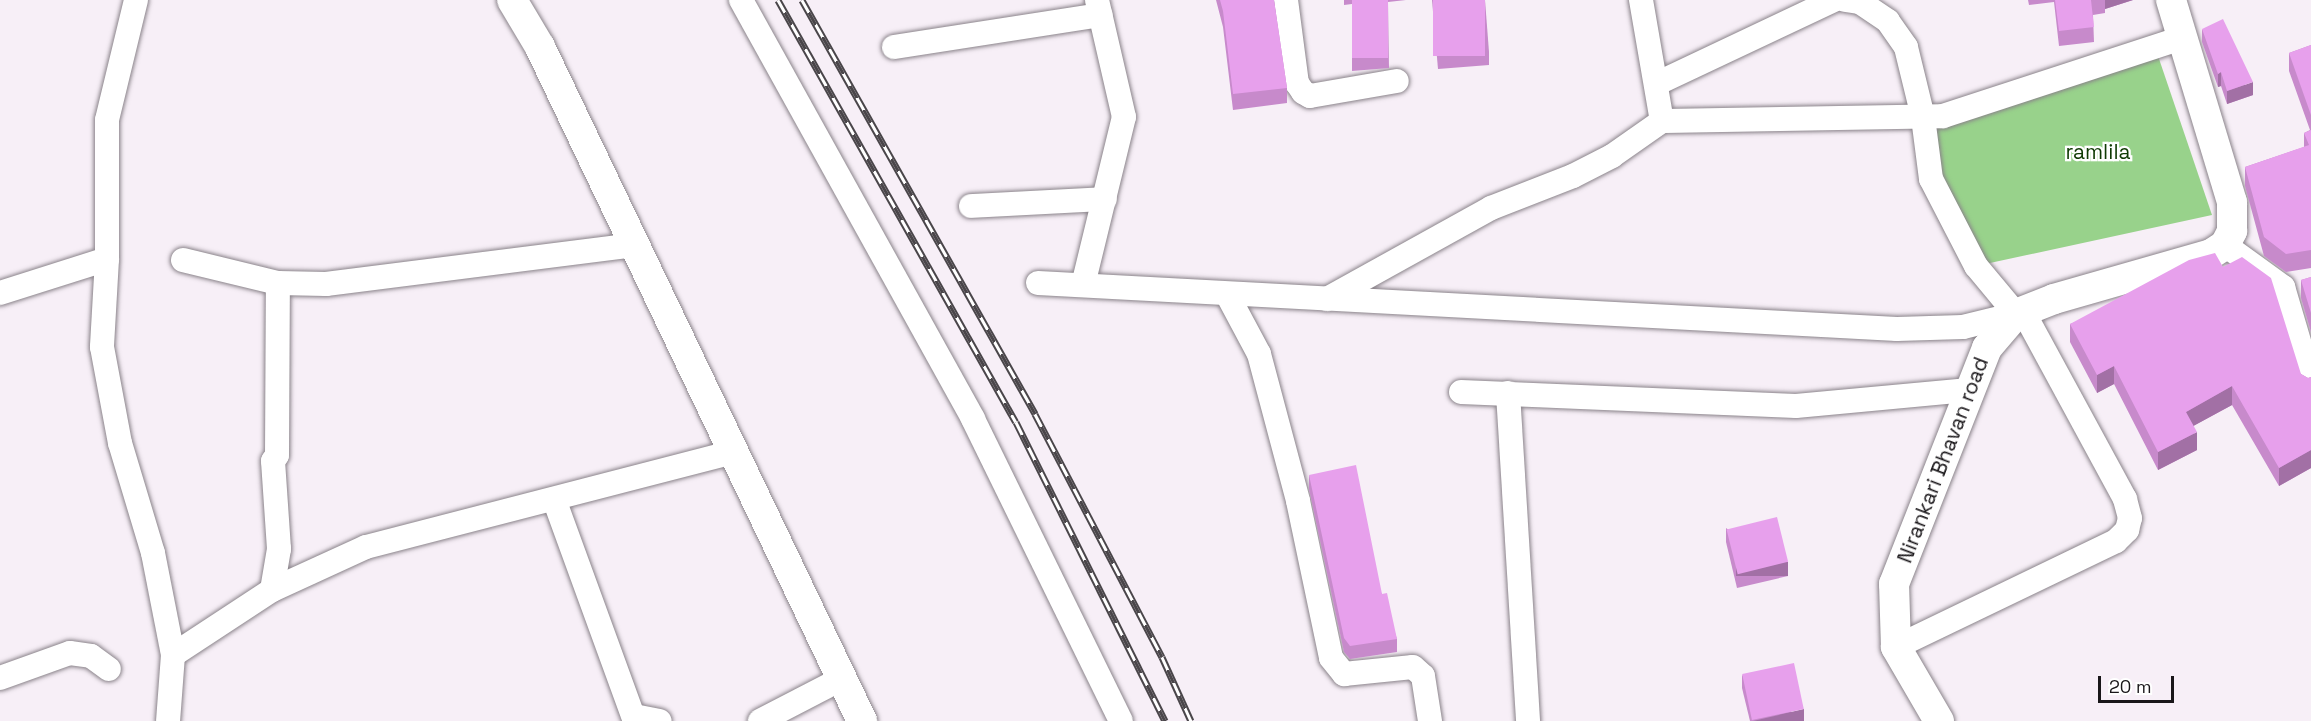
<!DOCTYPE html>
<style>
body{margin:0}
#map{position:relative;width:2311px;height:721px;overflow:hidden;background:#f7eff7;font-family:"Space Grotesk",sans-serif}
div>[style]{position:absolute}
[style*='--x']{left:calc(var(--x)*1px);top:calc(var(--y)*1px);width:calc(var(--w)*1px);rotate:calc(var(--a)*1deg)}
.green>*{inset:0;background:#98d28b}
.roads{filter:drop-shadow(0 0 2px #8a838a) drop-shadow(0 0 2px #8a838a)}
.minor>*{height:24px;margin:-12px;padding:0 12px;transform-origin:12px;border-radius:12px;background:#fff}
.tertiary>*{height:30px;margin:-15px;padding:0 15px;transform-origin:15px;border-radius:15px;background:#fff}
.rail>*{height:7px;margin-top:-3.5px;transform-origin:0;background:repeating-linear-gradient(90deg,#fff 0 14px,#4a464a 0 28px);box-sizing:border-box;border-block:2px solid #4a464a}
.wall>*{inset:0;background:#c78acb}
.shaded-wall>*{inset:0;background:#a270a5;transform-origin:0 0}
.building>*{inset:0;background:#e7a0ec;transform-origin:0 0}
span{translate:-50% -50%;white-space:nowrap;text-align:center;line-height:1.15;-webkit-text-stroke:4.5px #fff;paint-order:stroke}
.park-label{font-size:21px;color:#103b04}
.street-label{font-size:21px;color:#191619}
.scale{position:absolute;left:2098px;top:676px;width:76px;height:27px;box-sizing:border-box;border:3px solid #191619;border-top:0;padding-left:8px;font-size:18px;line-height:21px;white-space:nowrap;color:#191619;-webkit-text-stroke:4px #fff;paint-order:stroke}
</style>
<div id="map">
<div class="green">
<div style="clip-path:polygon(2155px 47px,2212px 215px,1976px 266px,1931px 179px,1923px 117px)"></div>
</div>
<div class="roads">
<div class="minor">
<div style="--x:136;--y:0;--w:123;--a:103.6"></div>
<div style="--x:107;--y:120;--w:139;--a:90"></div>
<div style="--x:107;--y:259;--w:88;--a:93.3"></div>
<div style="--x:102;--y:347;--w:98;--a:79.4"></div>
<div style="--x:120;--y:443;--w:115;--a:73.3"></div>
<div style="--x:153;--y:553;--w:104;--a:78.9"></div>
<div style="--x:173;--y:655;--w:66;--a:94.3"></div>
<div style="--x:741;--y:0;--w:479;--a:61"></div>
<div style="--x:973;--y:419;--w:336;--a:63.9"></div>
<div style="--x:1286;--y:0;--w:84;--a:82.5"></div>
<div style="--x:1297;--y:83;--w:11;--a:56"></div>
<div style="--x:1303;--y:92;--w:8;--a:30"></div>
<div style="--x:1310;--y:96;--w:88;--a:-9.8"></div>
<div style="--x:1641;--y:0;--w:123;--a:80.2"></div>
<div style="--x:894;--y:47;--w:209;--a:-8.8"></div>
<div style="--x:1656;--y:84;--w:197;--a:-25.3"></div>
<div style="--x:971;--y:206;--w:134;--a:-3"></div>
<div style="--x:2225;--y:245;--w:72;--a:35.9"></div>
<div style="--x:2283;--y:287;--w:99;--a:73.6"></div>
<div style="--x:183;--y:260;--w:98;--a:13.6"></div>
<div style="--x:278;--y:283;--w:48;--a:1.2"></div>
<div style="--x:326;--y:284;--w:311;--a:-7.2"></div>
<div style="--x:1038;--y:283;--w:860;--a:3.07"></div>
<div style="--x:1897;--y:329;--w:66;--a:-1.7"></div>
<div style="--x:1963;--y:327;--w:55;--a:-13.8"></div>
<div style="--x:2016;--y:314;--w:62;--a:-129.8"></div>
<div style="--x:1976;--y:266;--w:98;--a:-117.3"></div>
<div style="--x:1931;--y:179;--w:63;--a:-97.4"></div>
<div style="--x:1923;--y:117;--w:72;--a:-103.7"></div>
<div style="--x:1906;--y:47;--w:32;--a:-125"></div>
<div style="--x:1888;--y:21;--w:34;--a:-146"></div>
<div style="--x:1860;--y:2;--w:15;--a:-172"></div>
<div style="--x:1083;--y:285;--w:173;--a:-76.3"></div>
<div style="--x:1124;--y:117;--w:120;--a:-103"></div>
<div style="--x:0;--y:293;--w:112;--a:-17.6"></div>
<div style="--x:1227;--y:294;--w:68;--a:61.9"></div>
<div style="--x:1259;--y:354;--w:152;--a:75.1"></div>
<div style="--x:1298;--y:501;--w:160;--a:78.1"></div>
<div style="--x:1331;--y:658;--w:21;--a:51"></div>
<div style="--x:1344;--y:674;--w:69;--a:-5.8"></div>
<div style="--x:1413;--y:667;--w:13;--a:42"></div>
<div style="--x:1423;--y:676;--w:46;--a:81.2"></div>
<div style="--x:1327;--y:299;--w:188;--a:-29"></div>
<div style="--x:1491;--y:208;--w:88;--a:-21.3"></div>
<div style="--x:1573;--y:176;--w:44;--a:-27.1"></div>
<div style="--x:1612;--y:156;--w:61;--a:-35"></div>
<div style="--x:1662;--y:121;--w:281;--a:-1"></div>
<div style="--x:1943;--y:116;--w:250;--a:-18.1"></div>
<div style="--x:1461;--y:392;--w:335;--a:2.4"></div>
<div style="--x:1796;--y:406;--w:172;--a:-5.3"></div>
<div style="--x:1508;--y:393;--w:329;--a:86.5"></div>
<div style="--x:554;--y:499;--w:236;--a:70"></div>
<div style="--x:272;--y:590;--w:42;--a:-80.3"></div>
<div style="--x:279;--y:549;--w:88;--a:-93.9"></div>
<div style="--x:273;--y:461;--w:7;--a:-56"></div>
<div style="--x:277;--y:455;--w:172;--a:-89.7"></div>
<div style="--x:1896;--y:647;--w:244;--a:-25.7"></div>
<div style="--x:2116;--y:541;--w:16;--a:-45"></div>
<div style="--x:2127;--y:530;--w:12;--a:-76"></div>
<div style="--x:2130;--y:518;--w:20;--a:-105"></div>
<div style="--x:2125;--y:499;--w:214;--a:-118.5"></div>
<div style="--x:173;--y:655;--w:118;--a:-33.3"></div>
<div style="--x:272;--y:590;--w:103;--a:-24.6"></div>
<div style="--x:366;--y:547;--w:379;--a:-14.5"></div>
<div style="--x:0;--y:678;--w:74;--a:-19.7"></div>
<div style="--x:70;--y:653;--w:21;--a:8"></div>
<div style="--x:91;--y:656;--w:22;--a:36"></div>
<div style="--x:634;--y:716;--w:26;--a:11"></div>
<div style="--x:760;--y:721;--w:91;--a:-27.4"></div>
</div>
<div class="tertiary">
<div style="--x:512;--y:0;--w:55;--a:59.2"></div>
<div style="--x:540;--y:47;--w:747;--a:64.46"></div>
<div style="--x:1939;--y:721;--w:86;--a:-120.2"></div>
<div style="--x:1896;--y:647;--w:63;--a:-91.8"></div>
<div style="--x:1894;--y:584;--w:254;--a:-68.5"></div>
<div style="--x:1987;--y:348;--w:45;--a:-49.5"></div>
<div style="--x:2016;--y:314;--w:41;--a:-21.5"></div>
<div style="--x:2054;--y:299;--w:163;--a:-16"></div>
<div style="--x:2211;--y:254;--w:17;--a:-33"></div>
<div style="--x:2225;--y:245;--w:16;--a:-63"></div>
<div style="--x:2232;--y:231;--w:29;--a:-90"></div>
<div style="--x:2232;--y:202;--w:211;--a:-106.8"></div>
</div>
</div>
<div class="rail">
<div style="--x:778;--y:0;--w:484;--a:60.6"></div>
<div style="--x:1016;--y:422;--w:334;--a:63.5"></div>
<div style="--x:802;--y:0;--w:475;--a:60.6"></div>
<div style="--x:1035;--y:414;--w:274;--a:62.4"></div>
<div style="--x:1162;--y:657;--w:70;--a:65.6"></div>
</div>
<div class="wall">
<div style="clip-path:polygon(1216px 0,1274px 0,1287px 88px,1287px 103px,1233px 110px,1223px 27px)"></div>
<div style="clip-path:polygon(1344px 0,1406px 0,1388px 2px,1389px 68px,1352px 71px,1352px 4px,1344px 5px)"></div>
<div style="clip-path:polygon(1432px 0,1485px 0,1489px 52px,1489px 65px,1438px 69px)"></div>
<div style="clip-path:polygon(2028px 0,2133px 0,2105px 9px,2105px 13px,2093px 15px,2094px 42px,2059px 46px,2054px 2px,2029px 5px)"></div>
<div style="clip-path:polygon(2202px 29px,2253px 95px,2227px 104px,2221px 86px,2218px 87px,2202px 42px)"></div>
<div style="clip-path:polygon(2311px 45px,2311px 268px,2286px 272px,2264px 256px,2245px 186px,2245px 167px,2304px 147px,2304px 133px,2310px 130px,2289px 71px,2289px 53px)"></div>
<div style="clip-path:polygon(2223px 267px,2301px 374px,2308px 378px,2311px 377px,2311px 468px,2279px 486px,2232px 405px,2193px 426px,2197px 450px,2158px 470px,2114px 384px,2097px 393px,2070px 342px,2070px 324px)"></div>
<div style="clip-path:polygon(2311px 277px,2311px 332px,2301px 298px,2301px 280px)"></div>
<div style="clip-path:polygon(1309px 475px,1382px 594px,1397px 639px,1397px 652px,1350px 659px,1344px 652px,1309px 489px)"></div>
<div style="clip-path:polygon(1726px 528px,1788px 576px,1737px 588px,1726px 542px)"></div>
<div style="clip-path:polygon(1742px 675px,1804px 721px,1750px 721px,1742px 688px)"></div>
</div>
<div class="shaded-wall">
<div style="clip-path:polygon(2105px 0,2133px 0,2105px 9px)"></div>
<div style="clip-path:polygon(2221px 72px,2221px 86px,2218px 87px,2218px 74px)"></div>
<div style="clip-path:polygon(2253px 82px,2253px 95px,2227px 104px,2227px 91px)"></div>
<div style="clip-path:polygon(2114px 366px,2114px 384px,2097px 393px,2097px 375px)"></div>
<div style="clip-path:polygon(2232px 386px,2232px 405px,2186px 430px,2186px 412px)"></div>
<div style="clip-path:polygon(2197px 432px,2197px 450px,2158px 470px,2158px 452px)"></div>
<div style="clip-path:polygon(2311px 450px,2311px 468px,2279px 486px,2279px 468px)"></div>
<div style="left:1788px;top:562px;width:14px;height:52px;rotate:90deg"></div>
<div style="clip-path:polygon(1804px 709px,1804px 721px,1753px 721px)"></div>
</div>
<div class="building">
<div style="clip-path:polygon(1220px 0,1274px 0,1287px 88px,1233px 94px,1223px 11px)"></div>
<div style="left:1352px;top:0;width:36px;height:58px"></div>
<div style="left:1433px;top:0;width:52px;height:56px"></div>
<div style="clip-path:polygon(2055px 0,2094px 0,2091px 0,2094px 27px,2059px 31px)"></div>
<div style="clip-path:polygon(2223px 19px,2253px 82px,2227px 91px,2221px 72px,2218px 74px,2202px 29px)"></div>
<div style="clip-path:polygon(2311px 45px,2311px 115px,2289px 53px)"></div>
<div style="clip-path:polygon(2311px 130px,2311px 250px,2286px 254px,2264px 237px,2245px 167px,2309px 145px,2304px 133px)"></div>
<div style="clip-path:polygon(2215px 253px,2223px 267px,2242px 257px,2271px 278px,2301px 374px,2308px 378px,2311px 377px,2311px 450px,2279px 468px,2232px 386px,2186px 412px,2197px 432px,2158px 452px,2114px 366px,2097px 375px,2070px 324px,2189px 260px)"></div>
<div style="clip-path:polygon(2311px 277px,2311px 313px,2301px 280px)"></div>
<div style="clip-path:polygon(1356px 465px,1382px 594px,1387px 593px,1397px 639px,1350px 646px,1344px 638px,1309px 475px)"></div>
<div style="left:1777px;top:517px;width:46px;height:52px;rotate:76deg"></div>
<div style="left:1794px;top:663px;width:47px;height:53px;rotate:78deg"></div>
</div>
<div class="park-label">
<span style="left:2098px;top:152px">ramlila</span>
</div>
<div class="street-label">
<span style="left:1943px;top:460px;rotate:-69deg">Nirankari Bhavan road</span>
</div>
<div class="scale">20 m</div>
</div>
